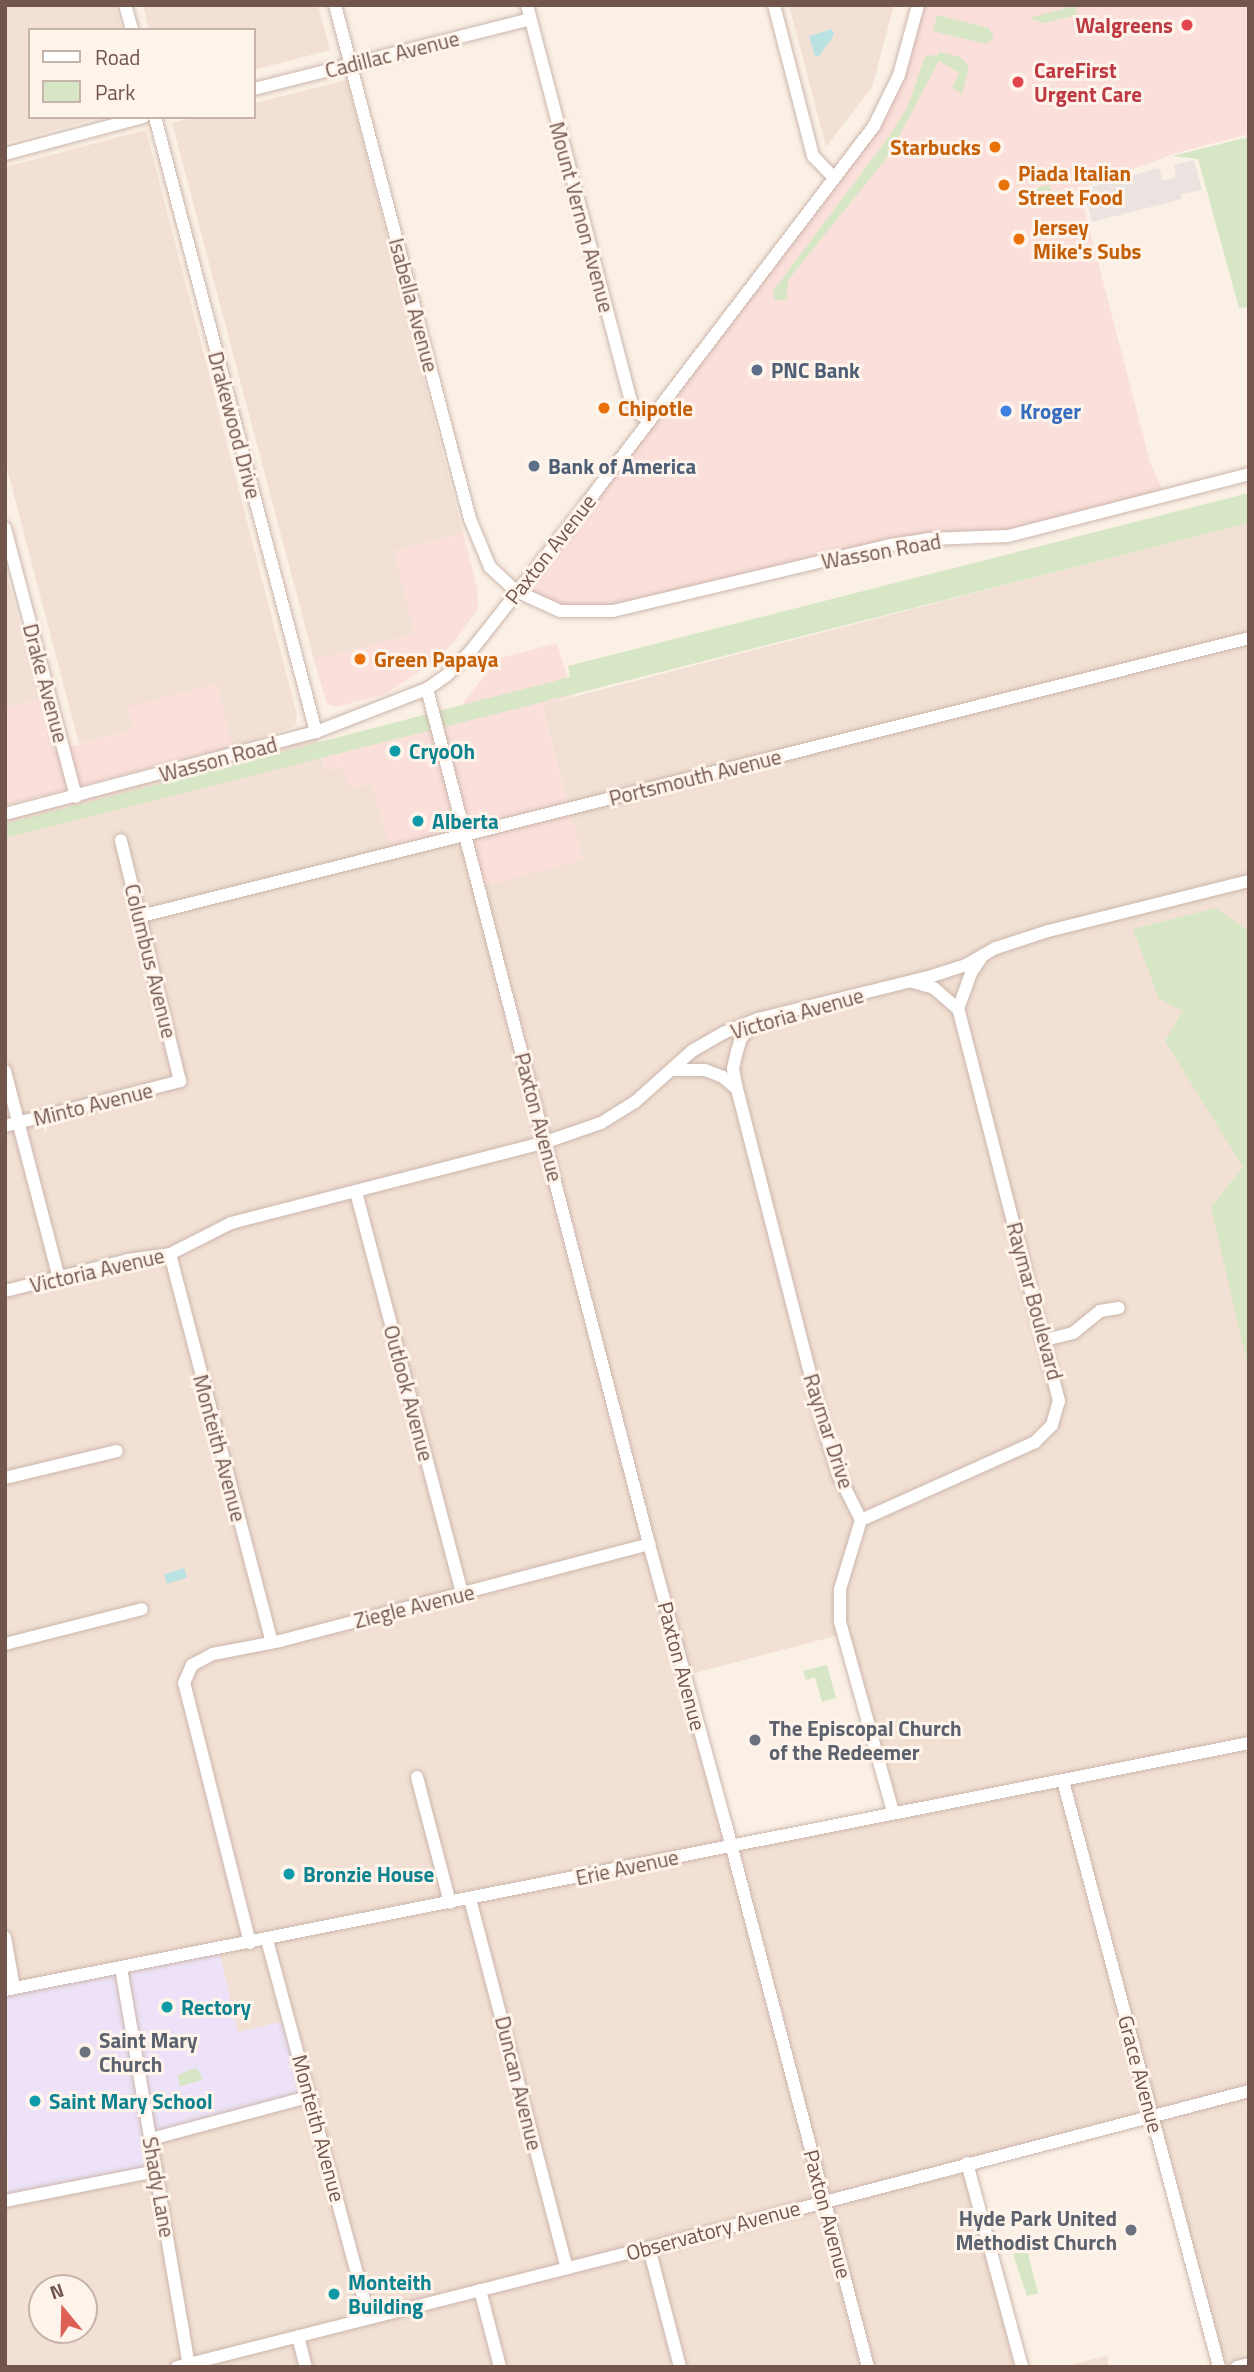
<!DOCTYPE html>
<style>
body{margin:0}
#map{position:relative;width:1254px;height:2372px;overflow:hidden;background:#fbf0e5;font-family:"Titillium Web",sans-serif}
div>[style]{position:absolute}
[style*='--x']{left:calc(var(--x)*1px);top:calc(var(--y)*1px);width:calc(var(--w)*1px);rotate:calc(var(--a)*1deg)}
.residential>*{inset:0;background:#f2e0d4}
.commercial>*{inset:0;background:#fadfda}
.industrial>*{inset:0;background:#ebe3df}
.education>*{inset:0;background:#ede2f7}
.green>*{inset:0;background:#d7e7c5}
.water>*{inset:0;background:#bbe2e3;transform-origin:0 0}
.roads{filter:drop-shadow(0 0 2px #cbb6ac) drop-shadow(0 0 2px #cbb6ac)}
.minor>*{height:12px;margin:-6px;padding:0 6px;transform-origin:6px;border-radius:6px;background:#fff}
.dots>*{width:19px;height:19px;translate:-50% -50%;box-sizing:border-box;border:4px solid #fef4eb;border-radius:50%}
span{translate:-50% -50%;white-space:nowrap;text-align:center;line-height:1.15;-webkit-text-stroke:6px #fef4eb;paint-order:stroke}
.health-label{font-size:21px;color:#be3a42;font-weight:700}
.right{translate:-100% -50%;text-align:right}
.left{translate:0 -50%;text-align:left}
.street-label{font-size:21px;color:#72554c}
.food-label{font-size:21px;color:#c56008;font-weight:700}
.service-label{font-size:21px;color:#4e5e75;font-weight:700}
.shop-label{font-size:21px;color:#366cbe;font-weight:700}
.culture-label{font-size:21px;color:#0d838f;font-weight:700}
.worship-label{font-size:21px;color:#5b616d;font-weight:700}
.frame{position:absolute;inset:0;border:7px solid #72554c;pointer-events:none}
.legend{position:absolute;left:28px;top:28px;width:228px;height:91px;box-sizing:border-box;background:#fef4eb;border:2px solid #c6b4ab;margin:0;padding:9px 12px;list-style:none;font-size:21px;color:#72554c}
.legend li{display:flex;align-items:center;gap:14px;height:35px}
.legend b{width:35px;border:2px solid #c6b4ab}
.north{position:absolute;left:28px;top:2274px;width:70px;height:70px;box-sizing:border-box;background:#fef4eb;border:2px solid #c6b4ab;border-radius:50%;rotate:341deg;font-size:19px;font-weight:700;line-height:28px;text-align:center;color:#72554c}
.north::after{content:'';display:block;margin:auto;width:24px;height:32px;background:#dc6053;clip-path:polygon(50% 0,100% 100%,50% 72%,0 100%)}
</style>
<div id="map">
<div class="residential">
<div style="clip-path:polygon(5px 5px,115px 5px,122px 30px,30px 30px,30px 117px,103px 117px,5px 143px)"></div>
<div style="clip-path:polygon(143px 5px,318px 5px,330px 50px,254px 70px,254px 30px,149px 30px)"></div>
<div style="clip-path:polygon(789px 5px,894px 5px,872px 87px,826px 147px)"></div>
<div style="clip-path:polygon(347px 80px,463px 533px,394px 551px,415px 634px,314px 660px,172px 123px,194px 117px,254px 117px,254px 103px)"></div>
<div style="clip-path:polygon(146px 130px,297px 715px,295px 726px,232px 747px,217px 684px,127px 708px,134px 729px,79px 744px,5px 461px,5px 167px)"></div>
<div style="clip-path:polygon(evenodd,1249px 522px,1249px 2367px,1219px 2367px,1152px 2116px,967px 2163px,1022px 2367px,5px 2367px,5px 2185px,8px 2200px,151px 2139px,238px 2032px,5px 1992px,5px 813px,316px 732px,325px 771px,342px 767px,372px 784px,391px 852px,465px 834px,583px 860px,542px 705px,1249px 522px,843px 1634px,893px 1812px,732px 1845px,687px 1675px,843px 1634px,1249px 522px,42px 2288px,84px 2288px,84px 2330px,42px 2330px,42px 2288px)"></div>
<div style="clip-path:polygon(5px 569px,40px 699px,5px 708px)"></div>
<div style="clip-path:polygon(1107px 2356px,1109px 2367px,1060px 2367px,1061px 2367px)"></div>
</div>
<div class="commercial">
<div style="clip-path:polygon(918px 5px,1249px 5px,1249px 134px,1176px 153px,1079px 189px,1150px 462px,1165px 496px,1052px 526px,929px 539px,581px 613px,516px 591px,874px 126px)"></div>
<div style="clip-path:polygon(463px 533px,477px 587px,478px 609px,454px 642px,430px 665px,385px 694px,337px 707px,327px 704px,314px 660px,415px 634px,394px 551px)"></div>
<div style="clip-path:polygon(557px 643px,573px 696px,542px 706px,583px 860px,479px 888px,464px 834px,391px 852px,372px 784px,349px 789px,342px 767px,325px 771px,321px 746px,458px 710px,497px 659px)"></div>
<div style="clip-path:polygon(217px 684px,232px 747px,5px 805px,5px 708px,40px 699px,55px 751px,134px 729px,127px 707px)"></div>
</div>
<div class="industrial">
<div style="clip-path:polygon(1194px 160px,1202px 190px,1181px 194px,1182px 199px,1092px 222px,1083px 189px,1159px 168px,1163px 181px,1176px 177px,1174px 165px)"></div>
</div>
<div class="education">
<div style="clip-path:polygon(219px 1949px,238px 2032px,290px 2020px,311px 2096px,152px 2139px,156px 2171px,8px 2200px,5px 1990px)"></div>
</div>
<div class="green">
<div style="clip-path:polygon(1075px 6px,1077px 15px,1044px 23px,1029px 18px)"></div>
<div style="clip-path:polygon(937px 15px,989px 28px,994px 38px,986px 44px,933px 31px)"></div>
<div style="clip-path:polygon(939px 52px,960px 57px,969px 66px,962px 94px,952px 88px,959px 73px,939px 61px,889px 155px,788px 280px,787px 300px,775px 300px,773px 291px,888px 138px,908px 106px,925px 56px,938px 55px)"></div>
<div style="clip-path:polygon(1249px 137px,1249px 307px,1239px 308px,1198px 159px,1172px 156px)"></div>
<div style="clip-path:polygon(1049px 185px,1051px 192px,1057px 191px,1059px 197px,1034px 203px,1030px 190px)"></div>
<div style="clip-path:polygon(1249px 493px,1249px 523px,5px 838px,5px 824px,570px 677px,568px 666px)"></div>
<div style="clip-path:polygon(1216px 908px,1247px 930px,1249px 1372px,1211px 1207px,1243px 1167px,1165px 1041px,1183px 1011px,1159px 999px,1133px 929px)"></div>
<div style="clip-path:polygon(827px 1665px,836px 1698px,822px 1702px,815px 1677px,806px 1680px,803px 1671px)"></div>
<div style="clip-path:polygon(195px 2068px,200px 2072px,202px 2080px,180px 2086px,178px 2075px)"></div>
<div style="clip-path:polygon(1027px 2250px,1038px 2293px,1027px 2296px,1013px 2254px)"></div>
</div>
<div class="water">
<div style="clip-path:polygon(832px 29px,834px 35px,819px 56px,815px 57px,809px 36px)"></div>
<div style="left:184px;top:1568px;width:10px;height:21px;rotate:73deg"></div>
</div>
<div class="roads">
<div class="minor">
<div style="--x:125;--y:5;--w:26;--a:74"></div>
<div style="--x:335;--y:5;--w:531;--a:75.28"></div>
<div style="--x:470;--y:519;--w:52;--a:67.4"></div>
<div style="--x:490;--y:567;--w:35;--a:43"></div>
<div style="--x:516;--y:591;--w:48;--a:24.4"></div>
<div style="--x:560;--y:611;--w:53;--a:0"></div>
<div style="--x:613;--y:611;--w:286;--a:-13.4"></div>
<div style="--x:891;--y:545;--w:38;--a:-9"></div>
<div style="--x:929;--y:539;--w:79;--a:-2.2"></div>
<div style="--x:1008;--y:536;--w:249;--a:-14.4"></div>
<div style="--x:527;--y:5;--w:409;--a:75.3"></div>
<div style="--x:631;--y:401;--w:16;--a:55"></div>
<div style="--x:640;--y:414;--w:12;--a:35"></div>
<div style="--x:774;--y:5;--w:156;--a:75.5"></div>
<div style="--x:813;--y:156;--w:29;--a:46"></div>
<div style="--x:254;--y:89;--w:285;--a:-14.2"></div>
<div style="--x:155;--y:117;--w:636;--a:75.33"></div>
<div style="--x:5;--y:154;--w:143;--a:-15"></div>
<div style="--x:5;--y:528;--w:278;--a:75.2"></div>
<div style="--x:427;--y:689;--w:883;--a:75.44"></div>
<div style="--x:649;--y:1544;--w:291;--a:74.7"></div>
<div style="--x:726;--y:1825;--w:560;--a:75.32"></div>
<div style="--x:5;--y:814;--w:322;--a:-14.8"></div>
<div style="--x:316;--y:732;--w:119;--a:-21.2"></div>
<div style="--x:427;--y:689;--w:24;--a:-35"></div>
<div style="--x:447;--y:675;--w:33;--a:-45"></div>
<div style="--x:470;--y:652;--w:152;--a:-51.7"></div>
<div style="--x:564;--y:533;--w:512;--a:-52.7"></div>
<div style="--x:874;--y:126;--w:57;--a:-63.9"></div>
<div style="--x:899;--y:75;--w:73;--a:-74.8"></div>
<div style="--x:141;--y:916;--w:1142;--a:-14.08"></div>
<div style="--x:958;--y:1009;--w:38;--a:-70"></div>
<div style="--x:971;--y:973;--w:18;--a:-56"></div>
<div style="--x:756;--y:1022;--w:22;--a:133"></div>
<div style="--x:741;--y:1038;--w:14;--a:107"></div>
<div style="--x:737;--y:1051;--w:18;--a:103"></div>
<div style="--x:733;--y:1069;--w:20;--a:79"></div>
<div style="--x:737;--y:1089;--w:343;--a:75.6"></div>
<div style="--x:822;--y:1421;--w:55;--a:73.2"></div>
<div style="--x:838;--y:1474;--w:51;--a:63.4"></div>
<div style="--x:861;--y:1520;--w:72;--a:106.9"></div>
<div style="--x:840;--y:1589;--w:33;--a:90"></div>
<div style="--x:840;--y:1622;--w:197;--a:74.4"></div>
<div style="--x:672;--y:1070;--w:33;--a:0"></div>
<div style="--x:705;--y:1070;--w:19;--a:21"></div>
<div style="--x:723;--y:1077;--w:18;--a:41"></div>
<div style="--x:5;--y:1071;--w:214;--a:75.4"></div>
<div style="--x:5;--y:1126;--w:181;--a:-14.4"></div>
<div style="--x:180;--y:1081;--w:248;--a:-103.8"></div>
<div style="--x:356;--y:1192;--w:416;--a:75.2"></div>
<div style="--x:170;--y:1254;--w:401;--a:75.3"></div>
<div style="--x:5;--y:1291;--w:127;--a:-14.1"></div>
<div style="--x:128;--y:1260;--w:42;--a:-8.1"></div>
<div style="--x:170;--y:1254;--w:68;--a:-26.9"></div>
<div style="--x:231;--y:1223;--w:325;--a:-14.4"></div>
<div style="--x:546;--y:1142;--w:58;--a:-19.1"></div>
<div style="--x:601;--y:1123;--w:40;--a:-32"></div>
<div style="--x:635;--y:1102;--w:76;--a:-41.8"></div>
<div style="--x:692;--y:1051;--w:36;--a:-30"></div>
<div style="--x:723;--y:1033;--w:38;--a:-22"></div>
<div style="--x:758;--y:1019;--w:179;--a:-13.9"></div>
<div style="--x:932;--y:976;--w:36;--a:-18"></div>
<div style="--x:966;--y:965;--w:34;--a:-30"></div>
<div style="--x:996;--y:948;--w:55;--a:-18.1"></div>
<div style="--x:1048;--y:931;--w:207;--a:-14"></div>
<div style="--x:1045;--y:1340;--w:29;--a:-14"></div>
<div style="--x:1073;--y:1333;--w:35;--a:-39"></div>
<div style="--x:1100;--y:1311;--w:19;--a:-9"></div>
<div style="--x:5;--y:1478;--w:115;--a:-13.6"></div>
<div style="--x:861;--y:1520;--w:191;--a:-24.1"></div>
<div style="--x:1035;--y:1442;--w:24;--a:-45"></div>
<div style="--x:1052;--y:1425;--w:25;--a:-74"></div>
<div style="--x:1059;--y:1401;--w:405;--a:-104.4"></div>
<div style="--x:958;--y:1009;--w:32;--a:-139"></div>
<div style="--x:934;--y:988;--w:22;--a:-164"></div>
<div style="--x:5;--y:1644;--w:141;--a:-14.3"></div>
<div style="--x:417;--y:1777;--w:130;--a:75.3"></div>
<div style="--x:1063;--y:1781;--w:606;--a:75.09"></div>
<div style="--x:470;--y:1899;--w:382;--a:75.3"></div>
<div style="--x:5;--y:1937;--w:52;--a:80"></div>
<div style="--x:267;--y:1940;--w:391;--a:74.9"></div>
<div style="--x:250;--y:1943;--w:268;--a:-104.2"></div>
<div style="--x:184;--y:1683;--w:20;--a:-66"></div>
<div style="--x:192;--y:1665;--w:24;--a:-28"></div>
<div style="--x:213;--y:1654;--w:68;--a:-11"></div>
<div style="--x:280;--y:1641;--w:382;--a:-14.7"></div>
<div style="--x:121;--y:1968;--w:402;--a:80.3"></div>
<div style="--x:5;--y:1990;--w:1268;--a:-11.23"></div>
<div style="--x:151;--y:2139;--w:166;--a:-15"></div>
<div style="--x:967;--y:2163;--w:211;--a:74.9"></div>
<div style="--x:5;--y:2201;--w:154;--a:-11.2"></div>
<div style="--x:649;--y:2248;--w:123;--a:75.4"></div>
<div style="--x:480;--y:2290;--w:80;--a:75.4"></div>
<div style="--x:298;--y:2336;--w:32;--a:76"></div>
<div style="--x:177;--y:2367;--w:487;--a:-14.2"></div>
<div style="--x:649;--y:2248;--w:620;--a:-14.66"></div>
<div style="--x:1237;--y:2367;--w:12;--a:-14"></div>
</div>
</div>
<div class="dots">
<div style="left:1187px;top:25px;background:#e0444e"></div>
<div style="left:1018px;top:82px;background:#e0444e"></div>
<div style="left:995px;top:147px;background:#e8710a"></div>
<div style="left:1004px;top:185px;background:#e8710a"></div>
<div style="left:1019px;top:239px;background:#e8710a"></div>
<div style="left:757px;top:370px;background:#5c6f8a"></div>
<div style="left:604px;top:408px;background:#e8710a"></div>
<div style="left:1006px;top:411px;background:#3f7fe0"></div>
<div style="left:534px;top:466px;background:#5c6f8a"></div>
<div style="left:360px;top:659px;background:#e8710a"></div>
<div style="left:395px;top:751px;background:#0f9aa8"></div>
<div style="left:418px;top:821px;background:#0f9aa8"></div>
<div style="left:755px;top:1740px;background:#6b7280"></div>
<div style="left:289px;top:1874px;background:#0f9aa8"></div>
<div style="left:167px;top:2007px;background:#0f9aa8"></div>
<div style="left:85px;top:2052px;background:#6b7280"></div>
<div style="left:35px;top:2101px;background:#0f9aa8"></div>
<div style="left:1131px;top:2230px;background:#6b7280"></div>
<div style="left:334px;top:2294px;background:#0f9aa8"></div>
</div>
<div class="health-label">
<span class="right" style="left:1173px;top:25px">Walgreens</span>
<span class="left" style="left:1034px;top:82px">CareFirst<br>Urgent Care</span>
</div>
<div class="street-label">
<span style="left:392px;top:54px;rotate:-14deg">Cadillac Avenue</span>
<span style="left:582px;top:217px;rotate:75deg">Mount Vernon Avenue</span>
<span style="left:414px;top:305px;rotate:75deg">Isabella Avenue</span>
<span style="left:235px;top:425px;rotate:75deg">Drakewood Drive</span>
<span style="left:550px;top:549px;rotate:-52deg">Paxton Avenue</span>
<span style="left:881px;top:551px;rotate:-10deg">Wasson Road</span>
<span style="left:46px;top:683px;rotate:75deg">Drake Avenue</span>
<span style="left:218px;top:759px;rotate:-15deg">Wasson Road</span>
<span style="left:695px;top:777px;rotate:-14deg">Portsmouth Avenue</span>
<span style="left:151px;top:961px;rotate:76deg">Columbus Avenue</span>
<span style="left:797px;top:1013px;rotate:-16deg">Victoria Avenue</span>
<span style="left:93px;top:1104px;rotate:-14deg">Minto Avenue</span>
<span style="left:539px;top:1117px;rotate:75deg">Paxton Avenue</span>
<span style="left:97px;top:1270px;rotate:-13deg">Victoria Avenue</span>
<span style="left:1035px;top:1301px;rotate:75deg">Raymar Boulevard</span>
<span style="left:409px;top:1393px;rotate:75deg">Outlook Avenue</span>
<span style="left:829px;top:1431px;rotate:72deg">Raymar Drive</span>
<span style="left:220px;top:1448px;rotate:75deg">Monteith Avenue</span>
<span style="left:414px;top:1606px;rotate:-14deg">Ziegle Avenue</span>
<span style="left:682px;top:1666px;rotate:75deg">Paxton Avenue</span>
<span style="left:627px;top:1867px;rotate:-12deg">Erie Avenue</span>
<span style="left:1141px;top:2074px;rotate:75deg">Grace Avenue</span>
<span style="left:519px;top:2083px;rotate:76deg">Duncan Avenue</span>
<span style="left:319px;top:2128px;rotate:75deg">Monteith Avenue</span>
<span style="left:159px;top:2187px;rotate:80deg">Shady Lane</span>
<span style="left:828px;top:2214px;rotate:75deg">Paxton Avenue</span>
<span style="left:713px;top:2230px;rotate:-15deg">Observatory Avenue</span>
</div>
<div class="food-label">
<span class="right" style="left:981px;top:147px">Starbucks</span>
<span class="left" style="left:1018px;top:185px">Piada Italian<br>Street Food</span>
<span class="left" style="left:1033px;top:239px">Jersey<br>Mike's Subs</span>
<span class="left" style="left:618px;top:408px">Chipotle</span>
<span class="left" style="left:374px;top:659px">Green Papaya</span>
</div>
<div class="service-label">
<span class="left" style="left:771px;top:370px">PNC Bank</span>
<span class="left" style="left:548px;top:466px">Bank of America</span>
</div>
<div class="shop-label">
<span class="left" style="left:1020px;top:411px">Kroger</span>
</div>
<div class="culture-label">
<span class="left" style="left:409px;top:751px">CryoOh</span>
<span class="left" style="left:432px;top:821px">Alberta</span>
<span class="left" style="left:303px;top:1874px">Bronzie House</span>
<span class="left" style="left:181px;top:2007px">Rectory</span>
<span class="left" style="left:49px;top:2101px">Saint Mary School</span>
<span class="left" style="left:348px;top:2294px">Monteith<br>Building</span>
</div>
<div class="worship-label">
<span class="left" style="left:769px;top:1740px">The Episcopal Church<br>of the Redeemer</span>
<span class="left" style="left:99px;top:2052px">Saint Mary<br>Church</span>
<span class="right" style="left:1117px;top:2230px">Hyde Park United<br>Methodist Church</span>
</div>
<div class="frame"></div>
<ul class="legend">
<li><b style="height:9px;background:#fff"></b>Road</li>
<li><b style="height:19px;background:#d7e7c5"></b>Park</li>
</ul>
<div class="north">N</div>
</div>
